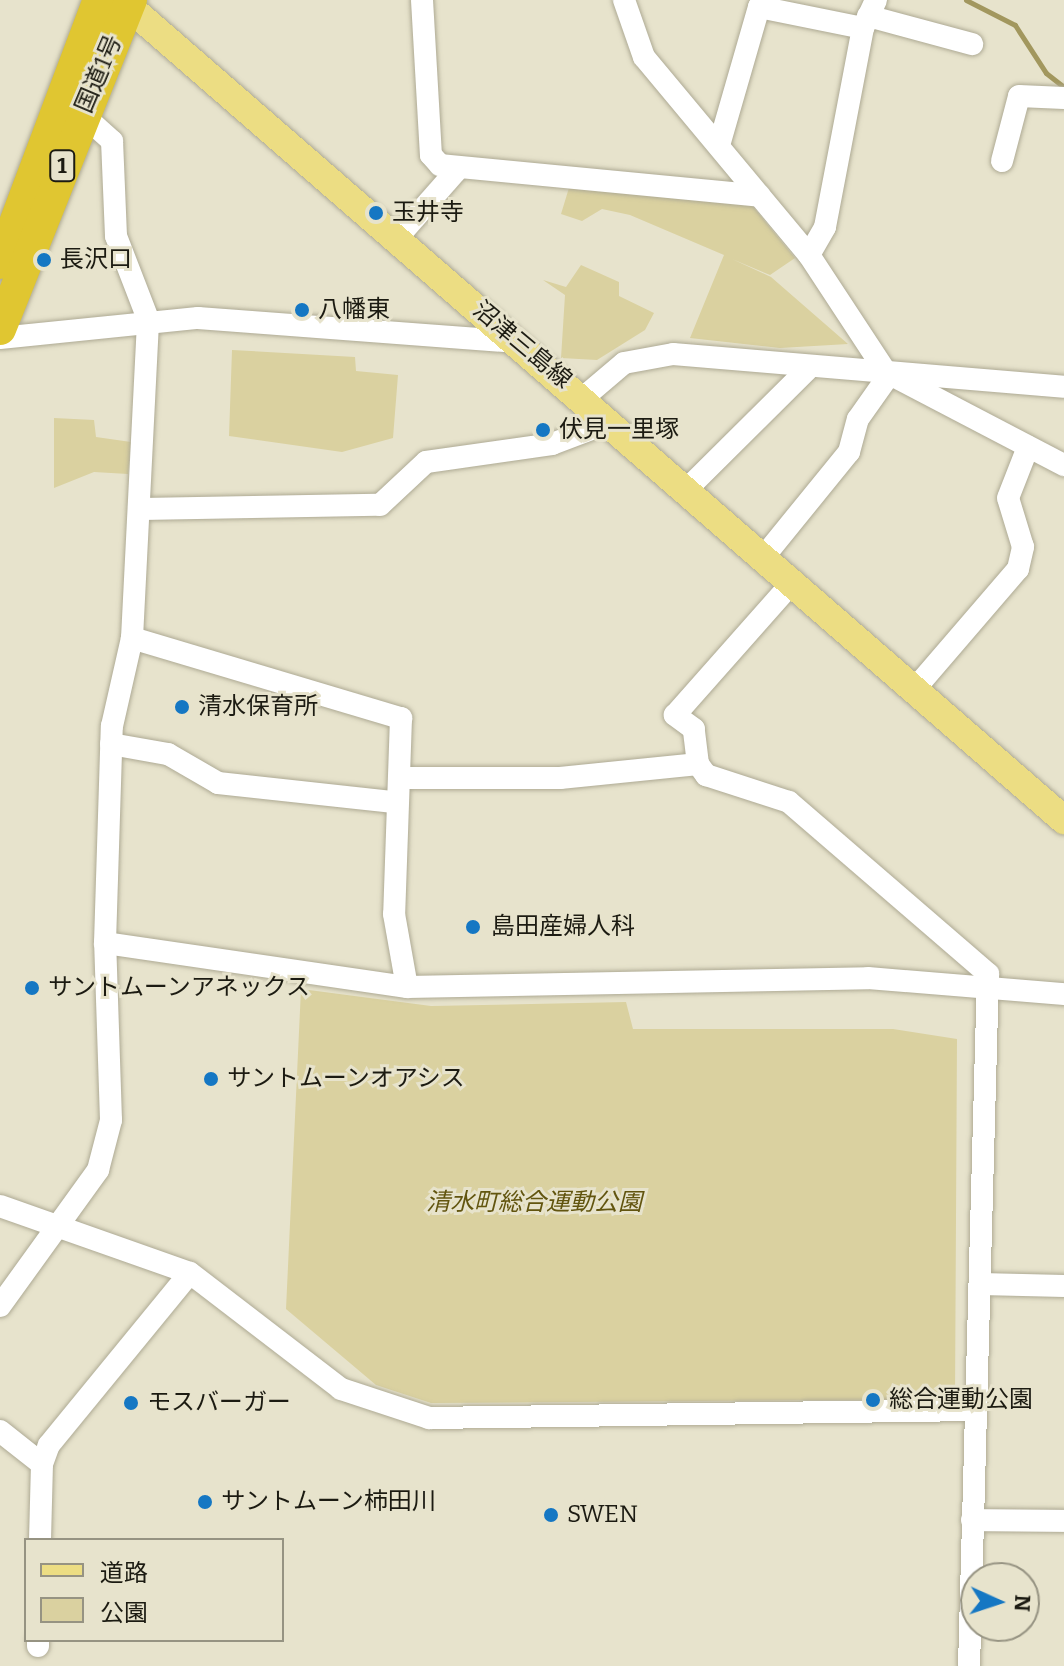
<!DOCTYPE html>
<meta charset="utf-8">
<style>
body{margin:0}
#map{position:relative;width:1064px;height:1666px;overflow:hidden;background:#e7e3cc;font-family:Bitter,"Noto Sans JP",serif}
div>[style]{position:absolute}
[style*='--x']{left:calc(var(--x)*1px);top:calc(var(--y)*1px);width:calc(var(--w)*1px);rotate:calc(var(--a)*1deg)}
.green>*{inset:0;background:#dad1a0}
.stream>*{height:5px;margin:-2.5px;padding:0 2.5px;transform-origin:2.5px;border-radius:2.5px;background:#a2975e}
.roads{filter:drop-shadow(0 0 2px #aeaa94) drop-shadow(0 0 2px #aeaa94)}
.minor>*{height:22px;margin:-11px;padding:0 11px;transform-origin:11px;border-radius:11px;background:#fff}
.major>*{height:28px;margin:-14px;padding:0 14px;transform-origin:14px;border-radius:14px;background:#ecdd83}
.highway>*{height:32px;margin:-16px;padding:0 16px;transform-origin:16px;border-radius:16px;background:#e0c631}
.dots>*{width:22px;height:22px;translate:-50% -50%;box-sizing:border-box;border:4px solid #e7e3cc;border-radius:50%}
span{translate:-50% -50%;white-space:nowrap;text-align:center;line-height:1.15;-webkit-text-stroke:6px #e7e3cc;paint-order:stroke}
.shield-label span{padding:2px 6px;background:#e7e3cc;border:2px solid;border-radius:6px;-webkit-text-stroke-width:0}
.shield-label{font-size:22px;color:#1c1b12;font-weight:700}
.street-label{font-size:24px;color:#1c1b12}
.poi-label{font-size:24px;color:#1c1b12}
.left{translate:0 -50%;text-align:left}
.park-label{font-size:24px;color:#62550f;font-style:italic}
.legend{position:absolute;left:24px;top:1538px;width:260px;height:104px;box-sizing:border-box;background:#e7e3cc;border:2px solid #969382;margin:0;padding:10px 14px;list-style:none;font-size:24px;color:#1c1b12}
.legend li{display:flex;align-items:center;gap:16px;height:40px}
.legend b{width:40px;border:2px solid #969382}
.north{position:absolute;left:960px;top:1562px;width:80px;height:80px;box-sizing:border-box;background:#e7e3cc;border:2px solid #969382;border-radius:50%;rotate:93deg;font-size:22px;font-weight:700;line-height:32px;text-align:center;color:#1c1b12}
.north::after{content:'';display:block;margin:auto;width:28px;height:36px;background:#1577c3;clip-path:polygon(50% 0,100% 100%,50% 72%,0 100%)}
</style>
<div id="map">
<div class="green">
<div style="clip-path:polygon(572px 178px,750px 203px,795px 258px,770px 275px,732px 259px,771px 277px,848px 344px,780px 348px,690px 338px,724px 255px,630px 215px,602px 209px,582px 221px,561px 214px)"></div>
<div style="clip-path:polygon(581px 265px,619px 282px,619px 296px,654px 313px,645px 330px,597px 360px,561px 358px,565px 295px,543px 280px,566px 287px)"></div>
<div style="clip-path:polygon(232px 350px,355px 357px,356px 371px,398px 375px,393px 438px,342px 452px,229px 436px)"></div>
<div style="clip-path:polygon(54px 418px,94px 420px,96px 437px,131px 442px,128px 474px,94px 472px,54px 488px)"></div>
<div style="clip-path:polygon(301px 989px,431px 1006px,626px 1002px,633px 1029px,893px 1029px,957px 1039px,955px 1399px,431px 1403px,376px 1385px,286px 1309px)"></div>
</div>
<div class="stream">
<div style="--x:966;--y:0;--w:55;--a:27"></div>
<div style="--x:1015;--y:25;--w:57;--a:57.1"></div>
<div style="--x:1046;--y:73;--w:23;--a:38"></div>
</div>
<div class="roads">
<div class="minor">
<div style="--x:422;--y:0;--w:155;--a:86.7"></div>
<div style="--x:431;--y:155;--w:13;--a:48"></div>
<div style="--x:440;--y:165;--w:321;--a:5.5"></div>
<div style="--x:624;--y:0;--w:60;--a:70.7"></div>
<div style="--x:644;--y:57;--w:258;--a:50.2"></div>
<div style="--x:809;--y:255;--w:140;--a:56.7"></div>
<div style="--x:886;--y:372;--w:201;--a:27.6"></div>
<div style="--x:868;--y:16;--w:108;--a:15.1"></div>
<div style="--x:720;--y:142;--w:141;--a:-73.9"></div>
<div style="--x:759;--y:7;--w:106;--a:11.4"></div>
<div style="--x:1002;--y:161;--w:67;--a:-75.3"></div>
<div style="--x:1019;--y:96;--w:45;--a:2.5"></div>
<div style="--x:397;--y:238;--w:91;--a:-48.6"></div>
<div style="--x:809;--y:255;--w:32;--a:-60"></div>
<div style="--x:825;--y:227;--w:203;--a:-79.2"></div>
<div style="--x:863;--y:28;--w:31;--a:-65"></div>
<div style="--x:0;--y:338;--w:199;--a:-5.8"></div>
<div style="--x:198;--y:318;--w:322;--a:4.3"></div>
<div style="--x:584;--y:397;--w:52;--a:-40.4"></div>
<div style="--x:624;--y:363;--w:50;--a:-10.4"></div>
<div style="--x:673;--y:354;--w:392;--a:4.8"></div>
<div style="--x:686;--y:490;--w:176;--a:-44.8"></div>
<div style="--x:139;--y:509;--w:241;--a:-1"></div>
<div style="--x:380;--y:505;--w:63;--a:-43.1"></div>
<div style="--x:426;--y:462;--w:127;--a:-8.1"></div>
<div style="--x:552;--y:444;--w:62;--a:-20.8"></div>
<div style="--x:762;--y:559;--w:138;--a:-50.9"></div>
<div style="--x:849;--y:452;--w:34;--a:-75"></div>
<div style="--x:858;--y:419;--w:54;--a:-54.8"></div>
<div style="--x:132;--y:638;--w:281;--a:16.6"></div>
<div style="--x:401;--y:718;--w:196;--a:92"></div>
<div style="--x:394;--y:914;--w:74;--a:79.9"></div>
<div style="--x:913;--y:691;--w:161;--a:-49.3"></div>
<div style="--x:1018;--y:569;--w:23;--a:-77"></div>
<div style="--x:1023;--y:547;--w:51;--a:-107"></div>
<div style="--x:1008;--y:498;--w:55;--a:-68.6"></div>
<div style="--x:111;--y:744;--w:58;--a:10"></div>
<div style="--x:168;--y:754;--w:58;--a:30.1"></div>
<div style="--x:218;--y:783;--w:177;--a:6.2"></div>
<div style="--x:698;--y:764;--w:35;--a:-97"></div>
<div style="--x:694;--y:729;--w:24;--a:-144"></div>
<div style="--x:675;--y:715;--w:174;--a:-48.5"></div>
<div style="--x:401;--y:778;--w:159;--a:0"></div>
<div style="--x:560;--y:778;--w:139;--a:-5.8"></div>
<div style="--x:698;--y:764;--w:14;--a:54"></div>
<div style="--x:706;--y:775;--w:87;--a:18"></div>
<div style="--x:789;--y:802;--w:263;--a:40.8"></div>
<div style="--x:988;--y:974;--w:692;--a:91.57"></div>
<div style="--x:105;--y:943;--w:305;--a:8.3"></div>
<div style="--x:407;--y:987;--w:461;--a:-1.1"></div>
<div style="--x:868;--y:978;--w:197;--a:4.7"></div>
<div style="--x:0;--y:1206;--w:201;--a:19.4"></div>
<div style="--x:190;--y:1273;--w:190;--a:37.5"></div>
<div style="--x:341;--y:1389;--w:93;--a:18.2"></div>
<div style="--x:429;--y:1418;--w:545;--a:-0.84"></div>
<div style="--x:981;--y:1284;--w:83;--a:1.4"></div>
<div style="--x:0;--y:1306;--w:168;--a:-54.2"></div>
<div style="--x:98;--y:1170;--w:52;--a:-75.4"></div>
<div style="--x:111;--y:1120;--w:177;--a:-91.9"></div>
<div style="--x:105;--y:943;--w:217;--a:-88.2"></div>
<div style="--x:112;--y:726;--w:90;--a:-77.2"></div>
<div style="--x:132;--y:638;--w:319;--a:-87.1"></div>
<div style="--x:148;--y:319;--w:89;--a:-111.1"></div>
<div style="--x:116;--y:236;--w:95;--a:-92.4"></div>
<div style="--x:112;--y:141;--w:40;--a:-138"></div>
<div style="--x:0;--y:1431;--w:53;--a:38.2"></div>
<div style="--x:972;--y:1520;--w:92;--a:0.6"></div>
<div style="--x:40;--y:1540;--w:76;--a:-88.5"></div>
<div style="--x:42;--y:1464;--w:20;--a:-70"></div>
<div style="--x:49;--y:1445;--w:222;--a:-50.7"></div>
<div style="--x:38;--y:1646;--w:6;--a:-90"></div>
</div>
<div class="major">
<div style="--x:121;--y:0;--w:1250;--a:41.01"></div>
</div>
<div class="highway">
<div style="--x:0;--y:263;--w:281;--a:-69.4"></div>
<div style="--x:0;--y:329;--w:354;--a:-68.3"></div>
</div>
</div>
<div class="dots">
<div style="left:376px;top:213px;background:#1577c3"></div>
<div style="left:44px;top:260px;background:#1577c3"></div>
<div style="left:302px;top:310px;background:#1577c3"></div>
<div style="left:543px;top:430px;background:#1577c3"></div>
<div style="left:182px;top:707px;background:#1577c3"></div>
<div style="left:473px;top:927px;background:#1577c3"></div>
<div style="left:32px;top:988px;background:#1577c3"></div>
<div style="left:211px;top:1079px;background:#1577c3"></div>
<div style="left:873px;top:1400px;background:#1577c3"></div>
<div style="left:131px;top:1403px;background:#1577c3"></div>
<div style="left:205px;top:1502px;background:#1577c3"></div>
<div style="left:551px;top:1515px;background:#1577c3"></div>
</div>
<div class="shield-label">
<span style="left:62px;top:166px">1</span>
</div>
<div class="street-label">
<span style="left:99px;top:74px;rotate:-67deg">国道1号</span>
<span style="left:522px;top:345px;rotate:40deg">沼津三島線</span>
</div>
<div class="poi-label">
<span class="left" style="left:392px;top:213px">玉井寺</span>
<span class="left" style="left:60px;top:260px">長沢口</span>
<span class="left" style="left:318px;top:310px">八幡東</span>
<span class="left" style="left:559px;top:430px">伏見一里塚</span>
<span class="left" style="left:198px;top:707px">清水保育所</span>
<span class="left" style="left:491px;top:927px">島田産婦人科</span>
<span class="left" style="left:48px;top:988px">サントムーンアネックス</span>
<span class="left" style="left:227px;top:1079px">サントムーンオアシス</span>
<span class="left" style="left:889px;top:1400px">総合運動公園</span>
<span class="left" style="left:147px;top:1403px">モスバーガー</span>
<span class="left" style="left:221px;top:1502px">サントムーン柿田川</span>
<span class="left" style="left:567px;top:1515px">SWEN</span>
</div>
<div class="park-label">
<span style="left:534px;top:1203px">清水町総合運動公園</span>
</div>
<ul class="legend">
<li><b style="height:10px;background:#ecdd83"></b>道路</li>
<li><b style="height:22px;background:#dad1a0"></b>公園</li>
</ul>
<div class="north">N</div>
</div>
